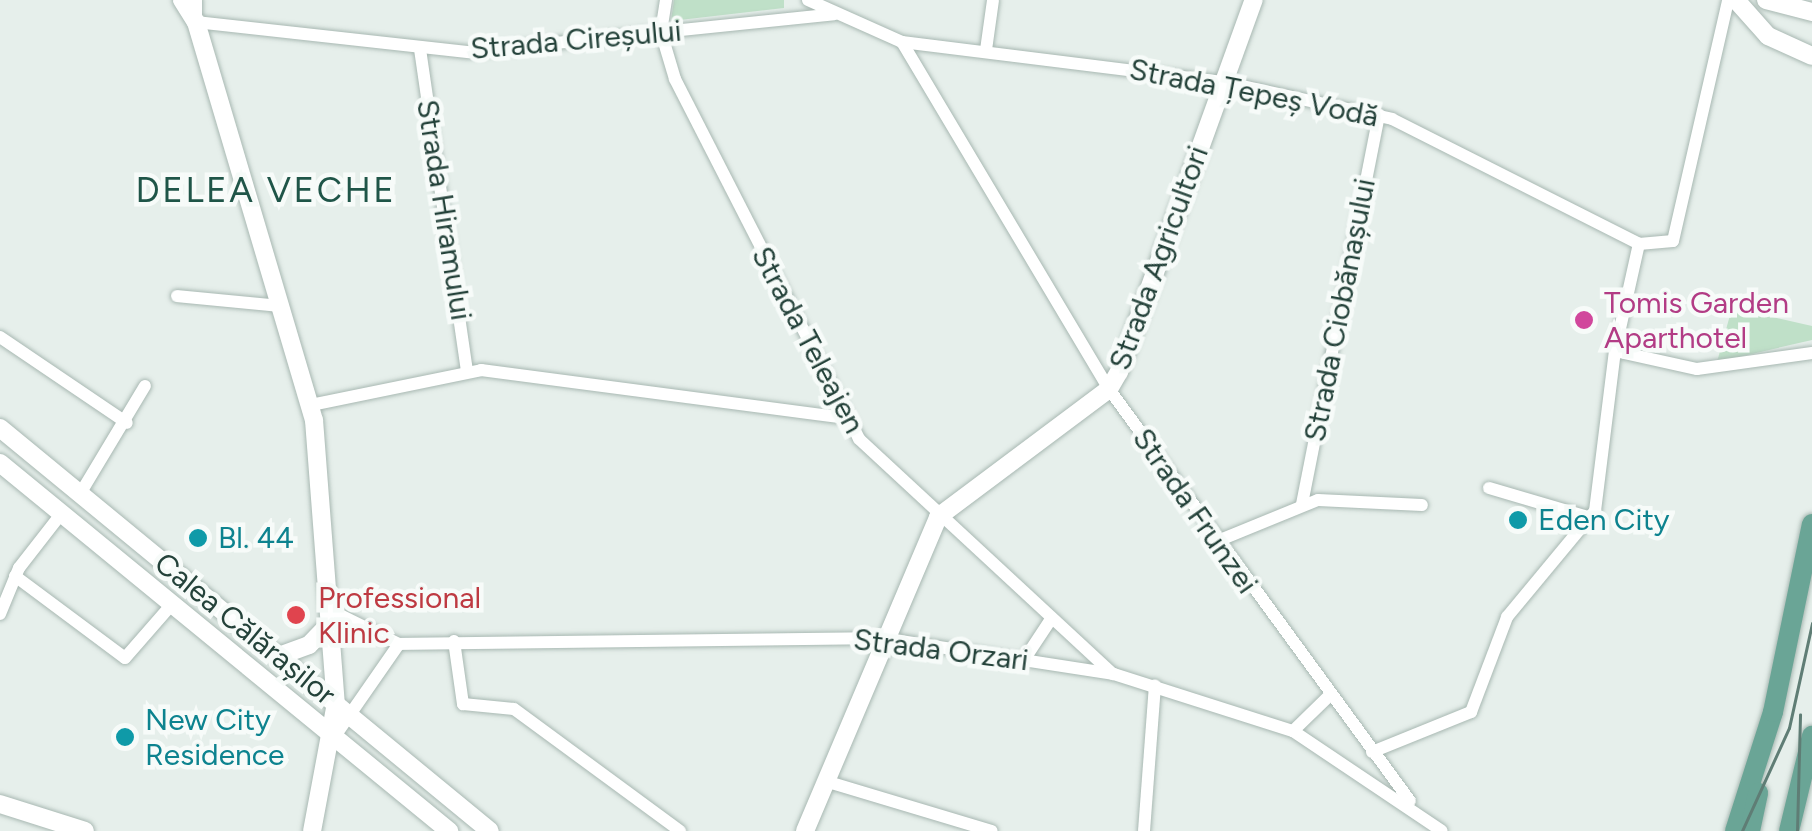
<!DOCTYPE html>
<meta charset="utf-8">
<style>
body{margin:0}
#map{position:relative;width:1812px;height:831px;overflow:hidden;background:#e6efeb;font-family:Figtree,sans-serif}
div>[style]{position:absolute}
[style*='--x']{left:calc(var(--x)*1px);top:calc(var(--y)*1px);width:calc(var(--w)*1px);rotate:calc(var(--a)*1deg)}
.green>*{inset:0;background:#bfe0c8}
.roads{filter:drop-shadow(0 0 2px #a8b8b2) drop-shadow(0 0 2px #a8b8b2)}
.street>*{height:12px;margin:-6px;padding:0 6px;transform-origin:6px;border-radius:6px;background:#fff}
.secondary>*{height:18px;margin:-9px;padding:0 9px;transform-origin:9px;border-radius:9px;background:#fff}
.primary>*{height:20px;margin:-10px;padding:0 10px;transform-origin:10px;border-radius:10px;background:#6aa596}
.tram>*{height:2.5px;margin:-1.25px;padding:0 1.25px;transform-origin:1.25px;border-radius:1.25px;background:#5f7d75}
.dots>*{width:28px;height:28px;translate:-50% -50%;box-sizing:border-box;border:5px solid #f7fbf9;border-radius:50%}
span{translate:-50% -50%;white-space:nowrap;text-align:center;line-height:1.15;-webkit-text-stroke:9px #f7fbf9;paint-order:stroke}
.street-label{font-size:30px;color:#24423a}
.hotel-label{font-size:30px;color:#b23c85}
.left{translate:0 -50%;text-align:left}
.culture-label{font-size:30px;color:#0d838f}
.health-label{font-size:30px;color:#be3a42}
.quarter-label{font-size:35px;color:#1f5548;letter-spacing:2.5px}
</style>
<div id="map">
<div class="green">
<div style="clip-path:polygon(674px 0,784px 0,784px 8px,671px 21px)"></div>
<div style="clip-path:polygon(1732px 308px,1812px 326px,1812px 340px,1717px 362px)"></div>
</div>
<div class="roads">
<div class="street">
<div style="--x:196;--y:0;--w:22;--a:90"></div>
<div style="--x:196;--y:22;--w:275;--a:6.3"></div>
<div style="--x:469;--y:52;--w:367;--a:-5.9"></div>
<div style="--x:666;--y:0;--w:32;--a:99"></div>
<div style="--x:661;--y:32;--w:49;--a:73.4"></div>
<div style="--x:675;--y:79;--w:404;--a:62.9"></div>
<div style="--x:859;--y:439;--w:346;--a:42.8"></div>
<div style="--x:808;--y:0;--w:103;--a:24.1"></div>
<div style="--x:902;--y:42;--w:323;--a:7.1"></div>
<div style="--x:1223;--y:82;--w:173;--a:12.3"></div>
<div style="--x:1392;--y:119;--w:277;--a:26.8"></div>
<div style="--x:1639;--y:244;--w:34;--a:-5"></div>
<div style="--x:1673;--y:241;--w:247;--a:-77.1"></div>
<div style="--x:902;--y:42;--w:404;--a:59.2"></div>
<div style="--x:1109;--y:389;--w:510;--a:53.85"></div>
<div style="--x:420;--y:49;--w:324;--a:81.7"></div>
<div style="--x:986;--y:50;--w:50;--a:-82"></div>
<div style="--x:177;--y:296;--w:103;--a:5.5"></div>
<div style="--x:0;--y:337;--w:153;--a:34.1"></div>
<div style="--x:1615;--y:351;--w:84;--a:12.4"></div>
<div style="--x:1697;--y:369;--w:116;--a:-7.9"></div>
<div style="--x:311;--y:405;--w:174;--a:-11.6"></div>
<div style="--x:481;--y:370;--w:367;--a:7.5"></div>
<div style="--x:1489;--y:488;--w:106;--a:16.4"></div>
<div style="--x:80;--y:494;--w:126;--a:-59"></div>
<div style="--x:1302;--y:504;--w:397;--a:-78.8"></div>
<div style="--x:1215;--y:542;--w:111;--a:-22.2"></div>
<div style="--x:1318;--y:500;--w:104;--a:2.8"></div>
<div style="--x:15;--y:576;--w:137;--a:36.7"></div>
<div style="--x:125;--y:658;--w:73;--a:-48.9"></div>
<div style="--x:332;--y:611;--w:75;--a:26.2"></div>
<div style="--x:399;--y:644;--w:482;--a:-0.7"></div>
<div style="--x:881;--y:638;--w:236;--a:8.8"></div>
<div style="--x:1114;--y:674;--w:188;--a:17.7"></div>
<div style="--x:1293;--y:731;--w:179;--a:33.9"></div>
<div style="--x:0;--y:614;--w:50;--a:-67.6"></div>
<div style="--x:19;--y:568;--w:68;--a:-52.1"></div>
<div style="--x:454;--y:641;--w:64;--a:81.9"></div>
<div style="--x:463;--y:704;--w:51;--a:5.6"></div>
<div style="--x:514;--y:709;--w:206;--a:36.3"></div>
<div style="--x:1024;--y:660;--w:49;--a:-56.6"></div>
<div style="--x:1293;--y:731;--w:50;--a:-44.2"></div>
<div style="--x:335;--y:736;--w:112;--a:-55.2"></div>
<div style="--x:1372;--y:752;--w:107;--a:-22"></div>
<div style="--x:1471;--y:712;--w:102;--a:-69.2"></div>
<div style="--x:1507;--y:617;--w:138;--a:-50.3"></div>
<div style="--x:1595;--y:511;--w:161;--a:-82.9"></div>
<div style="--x:1615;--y:351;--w:110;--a:-77.4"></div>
<div style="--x:825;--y:781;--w:174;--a:16.7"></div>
<div style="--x:1144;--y:831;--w:146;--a:-85.7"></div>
</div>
<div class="secondary">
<div style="--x:182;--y:0;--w:26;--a:58"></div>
<div style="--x:196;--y:22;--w:415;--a:73.5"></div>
<div style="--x:314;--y:420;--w:284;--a:85.6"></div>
<div style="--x:336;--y:703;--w:130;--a:100.6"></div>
<div style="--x:1736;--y:0;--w:48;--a:48.4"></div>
<div style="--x:1768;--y:36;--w:48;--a:24.4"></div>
<div style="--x:1766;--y:0;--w:48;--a:14.6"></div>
<div style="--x:0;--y:428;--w:634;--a:39.44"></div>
<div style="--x:0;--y:463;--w:581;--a:39.34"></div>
<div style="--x:279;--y:656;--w:32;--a:-20"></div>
<div style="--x:309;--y:645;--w:33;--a:-46"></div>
<div style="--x:0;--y:804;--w:89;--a:17.6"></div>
<div style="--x:805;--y:831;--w:341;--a:-67"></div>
<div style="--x:938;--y:517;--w:214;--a:-36.8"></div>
<div style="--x:1109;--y:389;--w:20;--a:-60"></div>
<div style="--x:1119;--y:372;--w:396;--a:-70.1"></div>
</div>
<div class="primary">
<div style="--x:1735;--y:831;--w:125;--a:-72.3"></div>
<div style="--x:1773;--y:712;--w:192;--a:-78.3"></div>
<div style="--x:1750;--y:831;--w:39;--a:-78"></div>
<div style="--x:1789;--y:831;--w:98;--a:-76.4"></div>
</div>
</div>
<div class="tram">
<div style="--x:1742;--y:831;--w:113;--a:-65.5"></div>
<div style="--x:1789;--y:728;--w:107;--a:-77.6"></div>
<div style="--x:1797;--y:831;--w:116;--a:-88.5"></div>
</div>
<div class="dots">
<div style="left:1584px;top:320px;background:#d1479c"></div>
<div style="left:1518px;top:520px;background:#0f9aa8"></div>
<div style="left:198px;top:538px;background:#0f9aa8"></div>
<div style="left:296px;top:615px;background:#e0444e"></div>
<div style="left:125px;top:737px;background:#0f9aa8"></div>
</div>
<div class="street-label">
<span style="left:576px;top:40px;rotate:-5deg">Strada Cireșului</span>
<span style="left:1254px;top:93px;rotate:11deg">Strada Țepeș Vodă</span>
<span style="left:444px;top:210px;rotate:81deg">Strada Hiramului</span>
<span style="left:1159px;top:258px;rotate:-70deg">Strada Agricultori</span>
<span style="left:1340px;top:310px;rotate:-79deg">Strada Ciobănașului</span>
<span style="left:808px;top:340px;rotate:62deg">Strada Teleajen</span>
<span style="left:1195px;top:511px;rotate:55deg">Strada Frunzei</span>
<span style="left:245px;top:629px;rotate:39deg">Calea Călărașilor</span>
<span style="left:941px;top:650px;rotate:7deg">Strada Orzari</span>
</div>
<div class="hotel-label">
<span class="left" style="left:1604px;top:320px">Tomis Garden<br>Aparthotel</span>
</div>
<div class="culture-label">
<span class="left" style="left:1538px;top:520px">Eden City</span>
<span class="left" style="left:218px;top:538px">Bl. 44</span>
<span class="left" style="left:145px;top:737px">New City<br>Residence</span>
</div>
<div class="health-label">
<span class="left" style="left:318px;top:615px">Professional<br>Klinic</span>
</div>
<div class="quarter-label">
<span style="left:266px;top:190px">DELEA VECHE</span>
</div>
</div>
